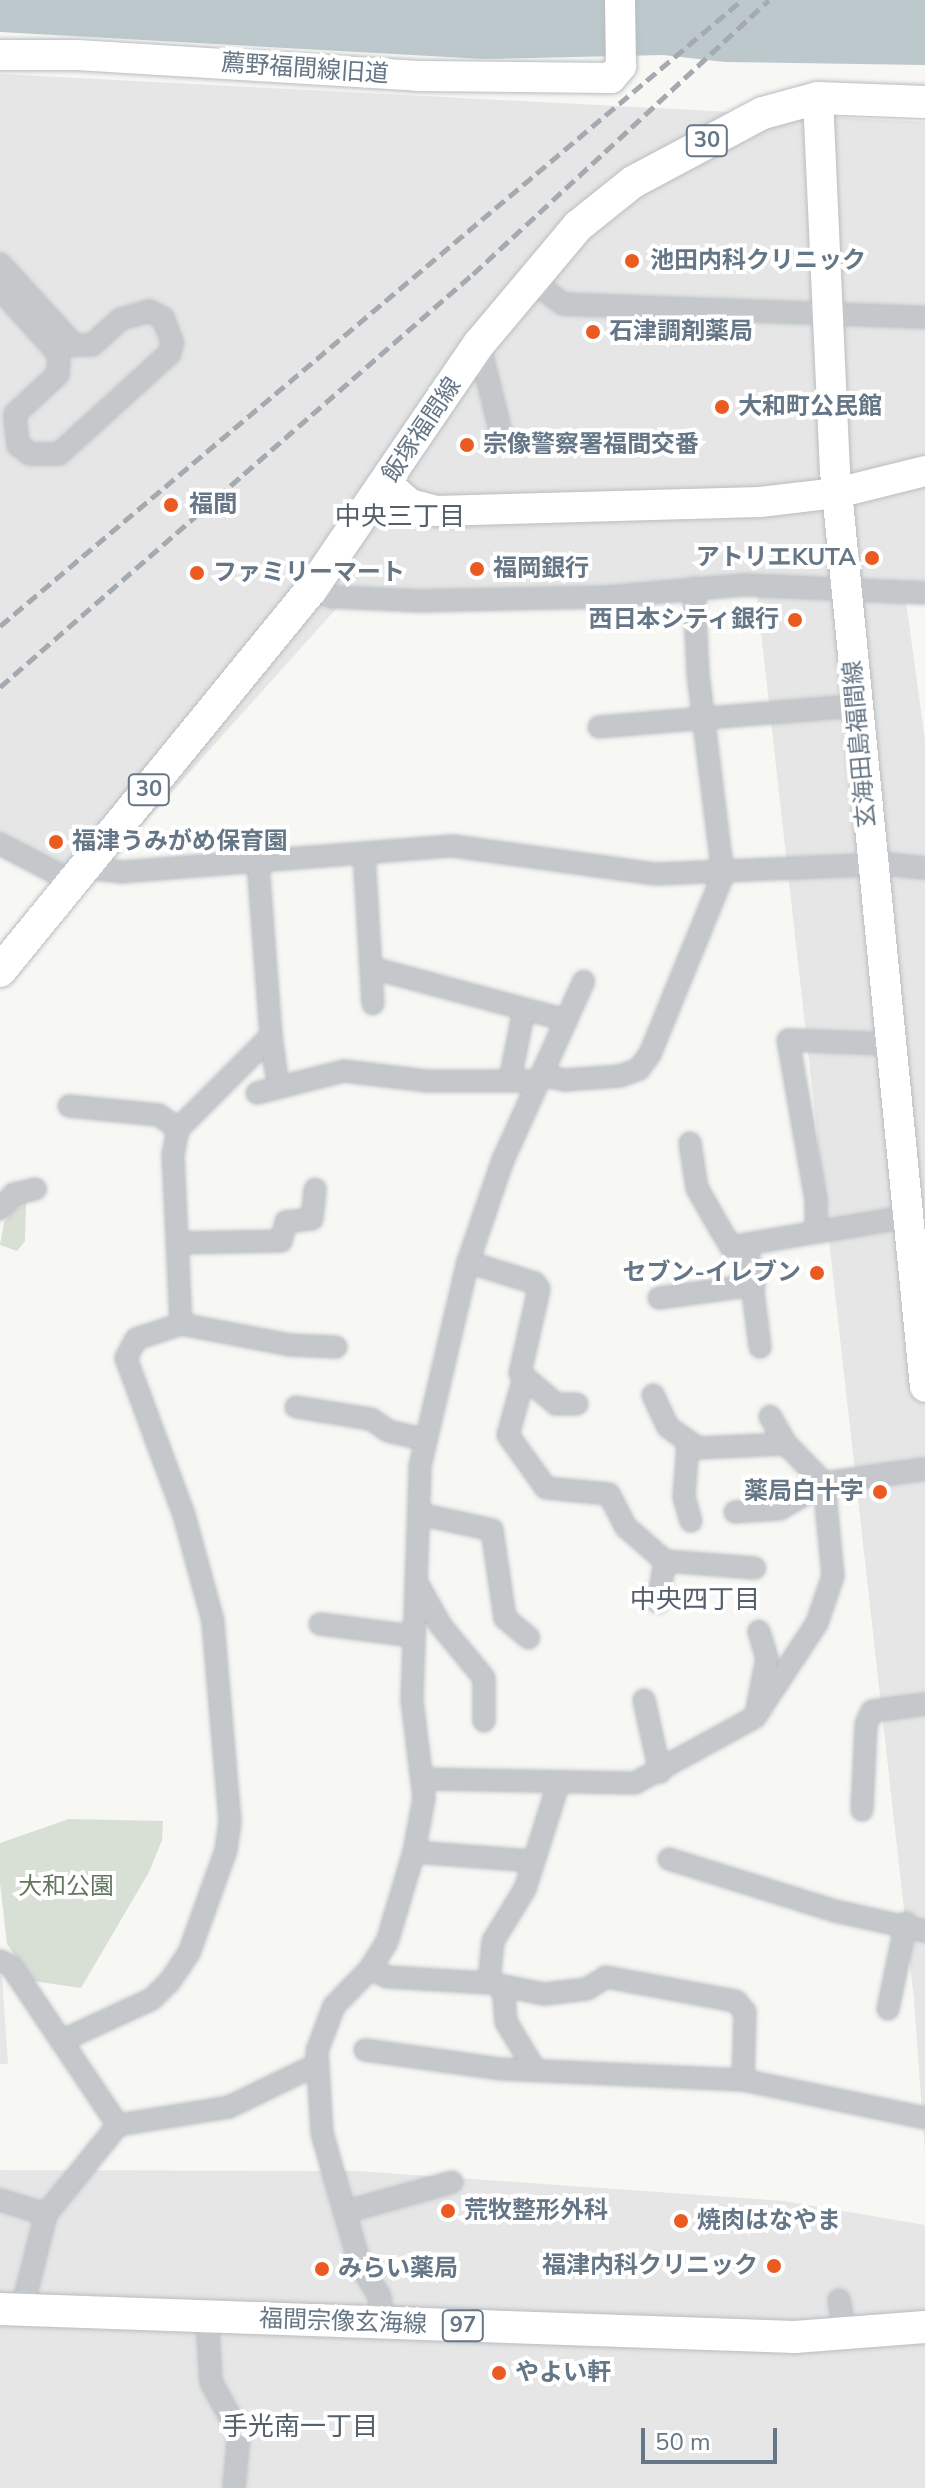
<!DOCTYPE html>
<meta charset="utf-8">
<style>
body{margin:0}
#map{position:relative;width:925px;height:2488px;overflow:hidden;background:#f7f7f4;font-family:"Nunito Sans","Noto Sans JP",sans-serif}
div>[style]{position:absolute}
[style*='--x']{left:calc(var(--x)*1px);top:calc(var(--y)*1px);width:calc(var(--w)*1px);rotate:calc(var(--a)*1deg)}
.built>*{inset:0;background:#e5e6e5}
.green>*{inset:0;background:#d8dfd5}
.water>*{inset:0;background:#bcc8cc}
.roads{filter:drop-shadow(0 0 2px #b9bdc2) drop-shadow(0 0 2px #b9bdc2)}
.street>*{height:20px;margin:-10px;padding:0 10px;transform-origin:10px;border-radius:10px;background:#c4c8cb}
.secondary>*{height:30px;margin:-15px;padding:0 15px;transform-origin:15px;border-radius:15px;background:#fff}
.primary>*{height:32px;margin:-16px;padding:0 16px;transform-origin:16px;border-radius:16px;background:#fff}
.rail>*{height:5px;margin-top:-2.5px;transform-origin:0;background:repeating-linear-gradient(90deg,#a4aab0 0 12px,transparent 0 18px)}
.dots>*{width:22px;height:22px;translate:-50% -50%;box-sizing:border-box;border:4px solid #fff;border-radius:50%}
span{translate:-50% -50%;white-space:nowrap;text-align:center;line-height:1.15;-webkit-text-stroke:8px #fff;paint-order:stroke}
.shield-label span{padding:2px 6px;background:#fff;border:2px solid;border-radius:6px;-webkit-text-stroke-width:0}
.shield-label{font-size:22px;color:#657686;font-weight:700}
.street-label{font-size:24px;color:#657686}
.poi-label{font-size:24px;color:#657686;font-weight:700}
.left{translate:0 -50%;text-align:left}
.right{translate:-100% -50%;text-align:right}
.park-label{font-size:24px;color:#647860}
.neighbourhood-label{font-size:26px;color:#535f6b}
.scale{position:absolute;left:641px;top:2428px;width:136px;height:36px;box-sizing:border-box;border:4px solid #657686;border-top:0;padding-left:10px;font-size:24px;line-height:28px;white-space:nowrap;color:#657686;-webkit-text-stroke:6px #fff;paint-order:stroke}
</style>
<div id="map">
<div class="built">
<div style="clip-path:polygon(0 74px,925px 122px,925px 585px,904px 587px,925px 740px,925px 2154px,914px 1999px,755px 578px,607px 589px,352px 591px,118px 852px,61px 867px,0 833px)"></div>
<div style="clip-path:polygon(0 1975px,2px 1977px,8px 2064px,0 2064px)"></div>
<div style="clip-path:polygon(0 2170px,358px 2171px,784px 2201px,925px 2225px,925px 2488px,0 2488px)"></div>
</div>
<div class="green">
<div style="clip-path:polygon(26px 1201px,25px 1241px,17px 1251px,0 1245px,4px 1223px,18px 1203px)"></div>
<div style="clip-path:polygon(69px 1819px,163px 1821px,162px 1840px,149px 1872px,81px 1988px,33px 1981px,7px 1944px,0 1883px,0 1843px)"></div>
</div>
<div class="water">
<div style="clip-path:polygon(0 0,925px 0,925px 65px,725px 62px,663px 55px,484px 59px,0 32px)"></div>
</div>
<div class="roads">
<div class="street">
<div style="--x:0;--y:264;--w:110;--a:47.6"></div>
<div style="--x:74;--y:345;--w:18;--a:0"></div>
<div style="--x:92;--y:345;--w:39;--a:-42"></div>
<div style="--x:121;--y:319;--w:29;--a:-16"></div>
<div style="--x:149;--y:311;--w:16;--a:27"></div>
<div style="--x:163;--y:318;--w:26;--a:69"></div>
<div style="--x:172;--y:342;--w:11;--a:100"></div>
<div style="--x:170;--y:353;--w:150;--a:137.7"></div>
<div style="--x:59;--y:454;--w:29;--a:180"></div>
<div style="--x:30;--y:454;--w:15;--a:-143"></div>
<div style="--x:18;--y:445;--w:31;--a:-96"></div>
<div style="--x:15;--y:414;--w:59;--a:-42.9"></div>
<div style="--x:58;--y:374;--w:20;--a:-87"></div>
<div style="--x:59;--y:354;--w:88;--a:-132.2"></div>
<div style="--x:530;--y:279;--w:41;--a:37.1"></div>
<div style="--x:563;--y:304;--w:362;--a:2.1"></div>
<div style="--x:479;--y:344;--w:96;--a:76.1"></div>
<div style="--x:311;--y:590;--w:23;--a:18"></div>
<div style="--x:333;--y:597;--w:86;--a:2.7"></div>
<div style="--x:419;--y:601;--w:188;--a:-1.2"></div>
<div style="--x:607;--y:597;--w:138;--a:-5"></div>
<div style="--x:744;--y:585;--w:181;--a:2.5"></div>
<div style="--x:599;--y:727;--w:258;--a:-4.7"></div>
<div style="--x:0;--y:844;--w:82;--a:27.5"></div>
<div style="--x:364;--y:853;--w:151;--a:86.6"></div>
<div style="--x:85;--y:868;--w:36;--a:6"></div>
<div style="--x:121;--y:872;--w:333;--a:-4.5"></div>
<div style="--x:453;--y:846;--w:205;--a:7.9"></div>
<div style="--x:656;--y:874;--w:231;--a:-2.5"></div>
<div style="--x:887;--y:864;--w:38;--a:6"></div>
<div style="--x:372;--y:968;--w:201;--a:15"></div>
<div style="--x:271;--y:1036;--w:37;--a:82"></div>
<div style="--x:541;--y:1075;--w:25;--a:12"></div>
<div style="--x:565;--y:1080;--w:55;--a:-4.2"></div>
<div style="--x:620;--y:1076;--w:20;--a:-20"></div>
<div style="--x:639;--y:1069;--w:19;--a:-54"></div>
<div style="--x:650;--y:1054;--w:193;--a:-67.8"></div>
<div style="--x:723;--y:875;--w:202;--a:-97.1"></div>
<div style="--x:698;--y:675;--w:87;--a:-92.6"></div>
<div style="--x:510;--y:1080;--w:72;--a:-78.8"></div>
<div style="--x:257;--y:1093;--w:90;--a:-14.2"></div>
<div style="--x:344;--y:1071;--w:85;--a:6.8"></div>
<div style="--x:428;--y:1081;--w:111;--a:0"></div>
<div style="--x:69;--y:1106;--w:90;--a:5.7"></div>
<div style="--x:159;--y:1115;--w:24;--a:36"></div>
<div style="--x:690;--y:1143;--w:46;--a:81.2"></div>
<div style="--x:697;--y:1188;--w:45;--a:60.6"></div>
<div style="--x:719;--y:1227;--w:23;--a:59"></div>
<div style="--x:731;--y:1247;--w:16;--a:-11"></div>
<div style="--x:747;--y:1244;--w:104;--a:82.8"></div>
<div style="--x:0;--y:1209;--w:21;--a:-47"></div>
<div style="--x:14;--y:1194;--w:22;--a:-13"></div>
<div style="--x:816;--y:1232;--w:32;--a:-90"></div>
<div style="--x:816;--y:1200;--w:162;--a:-99.9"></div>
<div style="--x:788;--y:1040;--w:100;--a:2.3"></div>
<div style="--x:178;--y:1243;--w:103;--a:-1.1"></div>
<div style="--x:281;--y:1241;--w:20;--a:-75"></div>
<div style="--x:286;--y:1222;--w:26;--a:-7"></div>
<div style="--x:312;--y:1219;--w:30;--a:-84"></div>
<div style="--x:747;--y:1244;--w:161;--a:-9.6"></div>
<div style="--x:468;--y:1262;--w:70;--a:17.4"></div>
<div style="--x:535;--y:1283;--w:7;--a:56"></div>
<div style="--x:539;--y:1289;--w:86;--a:102.7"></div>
<div style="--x:520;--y:1373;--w:48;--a:40.7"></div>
<div style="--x:556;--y:1404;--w:21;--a:0"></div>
<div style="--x:659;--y:1298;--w:96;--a:-7.8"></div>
<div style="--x:181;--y:1324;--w:169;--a:-92.7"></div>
<div style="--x:173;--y:1155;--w:26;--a:-79"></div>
<div style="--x:178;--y:1129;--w:132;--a:-45"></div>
<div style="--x:271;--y:1036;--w:174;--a:-94.3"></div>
<div style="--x:523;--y:1381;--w:56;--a:105.5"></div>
<div style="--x:508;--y:1435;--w:65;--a:54.4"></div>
<div style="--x:546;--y:1488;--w:63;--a:5.4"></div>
<div style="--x:609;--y:1494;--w:37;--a:63"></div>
<div style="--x:626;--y:1527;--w:52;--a:41.1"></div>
<div style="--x:665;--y:1561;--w:90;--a:4.4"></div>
<div style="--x:653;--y:1395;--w:35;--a:65"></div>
<div style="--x:668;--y:1427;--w:37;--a:35"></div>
<div style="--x:698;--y:1448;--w:88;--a:-2.6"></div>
<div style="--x:296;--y:1407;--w:76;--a:9.1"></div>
<div style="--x:371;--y:1419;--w:21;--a:35"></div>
<div style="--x:388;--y:1431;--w:39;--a:13"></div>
<div style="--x:688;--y:1443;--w:54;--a:94.2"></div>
<div style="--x:684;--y:1497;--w:25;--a:74"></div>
<div style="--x:735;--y:1512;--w:45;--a:-3.8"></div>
<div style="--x:780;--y:1509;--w:51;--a:-30.6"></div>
<div style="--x:824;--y:1483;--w:102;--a:-7.9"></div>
<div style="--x:420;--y:1514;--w:74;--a:12.5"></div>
<div style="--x:492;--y:1530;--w:89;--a:81.6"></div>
<div style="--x:505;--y:1618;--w:31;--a:40"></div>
<div style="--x:418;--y:1585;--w:47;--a:60.7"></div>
<div style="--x:441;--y:1626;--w:67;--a:50.4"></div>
<div style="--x:484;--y:1678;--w:43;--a:90"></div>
<div style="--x:658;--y:1602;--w:42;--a:-80.3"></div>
<div style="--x:320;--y:1624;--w:94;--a:7.4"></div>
<div style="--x:644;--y:1700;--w:74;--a:77.5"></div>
<div style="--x:757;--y:1709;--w:52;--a:-78.9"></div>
<div style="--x:767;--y:1658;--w:28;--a:-107"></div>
<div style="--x:422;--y:1779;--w:213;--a:1.1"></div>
<div style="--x:635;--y:1783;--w:137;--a:-28.8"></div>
<div style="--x:755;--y:1717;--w:113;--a:-56.6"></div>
<div style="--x:817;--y:1623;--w:50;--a:-71.2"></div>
<div style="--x:833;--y:1576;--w:93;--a:-95.5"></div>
<div style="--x:824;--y:1483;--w:54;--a:-134.3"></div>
<div style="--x:786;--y:1444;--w:32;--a:-120"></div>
<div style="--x:862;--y:1810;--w:86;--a:-87.3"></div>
<div style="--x:866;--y:1724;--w:14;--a:-65"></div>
<div style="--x:872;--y:1711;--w:53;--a:-7.5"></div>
<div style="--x:414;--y:1852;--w:119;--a:4.3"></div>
<div style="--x:669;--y:1859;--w:174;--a:17.4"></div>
<div style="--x:835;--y:1911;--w:92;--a:12.5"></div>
<div style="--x:0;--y:1961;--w:12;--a:24"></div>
<div style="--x:11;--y:1966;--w:192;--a:56.1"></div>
<div style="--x:370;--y:1969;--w:19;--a:25"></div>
<div style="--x:387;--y:1977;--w:102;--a:3.4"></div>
<div style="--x:489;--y:1983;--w:56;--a:11.3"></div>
<div style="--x:544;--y:1994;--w:43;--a:-6.6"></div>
<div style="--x:587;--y:1989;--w:22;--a:-32"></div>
<div style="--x:606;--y:1977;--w:132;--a:10.5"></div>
<div style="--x:736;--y:2001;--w:14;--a:51"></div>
<div style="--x:745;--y:2012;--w:68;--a:91.7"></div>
<div style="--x:489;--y:1983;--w:42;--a:-84.6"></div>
<div style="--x:493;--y:1941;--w:61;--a:-58.4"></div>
<div style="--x:525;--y:1889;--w:112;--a:-72.4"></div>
<div style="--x:503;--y:1987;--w:35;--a:85"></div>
<div style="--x:506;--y:2022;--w:54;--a:58.7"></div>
<div style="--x:888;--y:2009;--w:88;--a:-78.2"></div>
<div style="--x:61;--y:2041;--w:100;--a:-24.8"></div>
<div style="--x:152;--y:1999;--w:25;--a:-45"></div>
<div style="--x:170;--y:1981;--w:34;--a:-56"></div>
<div style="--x:189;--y:1953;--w:109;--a:-70.2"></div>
<div style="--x:226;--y:1850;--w:29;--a:-82"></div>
<div style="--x:230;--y:1821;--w:201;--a:-94.9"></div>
<div style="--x:213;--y:1621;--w:110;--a:-105.3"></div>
<div style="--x:184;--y:1515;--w:167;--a:-110.3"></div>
<div style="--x:126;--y:1358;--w:21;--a:-62"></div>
<div style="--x:136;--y:1339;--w:47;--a:-18.4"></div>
<div style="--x:181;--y:1324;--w:111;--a:10.9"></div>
<div style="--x:290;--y:1345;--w:46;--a:2.5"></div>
<div style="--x:365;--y:2050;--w:136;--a:8"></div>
<div style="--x:500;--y:2069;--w:243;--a:2.6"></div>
<div style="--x:743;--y:2080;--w:186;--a:11.8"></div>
<div style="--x:0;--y:2200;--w:48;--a:16.9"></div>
<div style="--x:345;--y:2212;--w:111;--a:-15.7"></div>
<div style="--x:839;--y:2300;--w:35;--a:80"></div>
<div style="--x:22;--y:2309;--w:98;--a:-75.8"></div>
<div style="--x:46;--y:2214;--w:114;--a:-51"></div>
<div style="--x:118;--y:2125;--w:112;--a:-9.2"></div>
<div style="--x:229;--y:2107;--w:97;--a:-25.8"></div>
<div style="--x:207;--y:2317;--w:65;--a:86.5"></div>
<div style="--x:211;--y:2382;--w:58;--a:61.2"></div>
<div style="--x:239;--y:2433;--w:55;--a:95.2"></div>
<div style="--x:383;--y:2323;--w:26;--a:-97"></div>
<div style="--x:380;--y:2297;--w:38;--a:-122"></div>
<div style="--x:360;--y:2265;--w:137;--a:-106.1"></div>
<div style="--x:322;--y:2133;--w:82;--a:-93.5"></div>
<div style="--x:317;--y:2051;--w:48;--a:-69.3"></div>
<div style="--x:334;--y:2006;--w:52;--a:-45.8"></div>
<div style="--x:370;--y:1969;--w:32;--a:-58"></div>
<div style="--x:387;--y:1942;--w:94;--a:-73.3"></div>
<div style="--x:414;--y:1852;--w:55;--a:-79.5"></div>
<div style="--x:424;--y:1798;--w:99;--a:-97"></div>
<div style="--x:412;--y:1700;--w:234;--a:-88"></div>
<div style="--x:420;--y:1466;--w:210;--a:-76.8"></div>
<div style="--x:468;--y:1262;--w:108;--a:-71.1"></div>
<div style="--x:503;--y:1160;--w:196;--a:-65.7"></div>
</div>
<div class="secondary">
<div style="--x:0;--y:55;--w:77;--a:0"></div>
<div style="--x:77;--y:55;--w:342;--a:3.5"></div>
<div style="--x:418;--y:76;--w:193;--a:0.6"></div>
<div style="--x:611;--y:78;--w:16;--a:-50"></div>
<div style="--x:621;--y:66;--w:66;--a:-90.9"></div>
<div style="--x:818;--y:98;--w:373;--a:87.4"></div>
<div style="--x:835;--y:471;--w:920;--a:84.39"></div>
<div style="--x:386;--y:483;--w:32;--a:41"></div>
<div style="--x:410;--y:504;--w:27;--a:15"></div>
<div style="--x:436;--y:511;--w:324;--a:-1.6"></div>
<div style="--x:760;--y:502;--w:78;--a:-6.7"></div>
<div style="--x:837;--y:493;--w:91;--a:-14"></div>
</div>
<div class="primary">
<div style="--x:0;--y:971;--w:492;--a:-50.8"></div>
<div style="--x:311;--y:590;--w:298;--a:-55.7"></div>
<div style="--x:479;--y:344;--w:154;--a:-50"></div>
<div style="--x:578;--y:226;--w:70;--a:-38.7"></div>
<div style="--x:633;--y:182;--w:147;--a:-28"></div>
<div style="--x:763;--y:113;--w:57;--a:-15.3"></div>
<div style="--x:818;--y:98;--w:107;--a:2.1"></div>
<div style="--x:0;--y:2309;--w:795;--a:2.02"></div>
<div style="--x:795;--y:2337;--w:130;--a:-4.4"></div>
</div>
</div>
<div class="rail">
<div style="--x:0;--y:626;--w:971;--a:-40.15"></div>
<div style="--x:0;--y:687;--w:628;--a:-41.13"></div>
<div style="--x:473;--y:274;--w:403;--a:-42.8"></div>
</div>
<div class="dots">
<div style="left:632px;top:261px;background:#ea5a21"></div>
<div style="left:593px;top:332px;background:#ea5a21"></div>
<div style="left:722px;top:407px;background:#ea5a21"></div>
<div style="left:467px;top:445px;background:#ea5a21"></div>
<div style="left:171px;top:505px;background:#ea5a21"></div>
<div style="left:872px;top:558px;background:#ea5a21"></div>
<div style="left:477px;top:569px;background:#ea5a21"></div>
<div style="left:197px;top:573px;background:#ea5a21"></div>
<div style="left:795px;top:620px;background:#ea5a21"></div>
<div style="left:56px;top:842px;background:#ea5a21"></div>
<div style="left:817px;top:1273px;background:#ea5a21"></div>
<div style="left:880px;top:1492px;background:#ea5a21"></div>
<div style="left:448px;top:2211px;background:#ea5a21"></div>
<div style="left:681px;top:2221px;background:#ea5a21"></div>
<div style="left:774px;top:2266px;background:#ea5a21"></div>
<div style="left:322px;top:2269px;background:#ea5a21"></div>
<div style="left:499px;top:2373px;background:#ea5a21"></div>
</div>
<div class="shield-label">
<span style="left:707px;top:141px">30</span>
<span style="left:149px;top:790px">30</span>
<span style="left:463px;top:2326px">97</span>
</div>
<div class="street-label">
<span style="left:305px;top:69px;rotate:4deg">薦野福間線旧道</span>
<span style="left:422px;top:430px;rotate:-56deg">飯塚福間線</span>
<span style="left:860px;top:744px;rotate:-95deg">玄海田島福間線</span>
<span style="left:343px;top:2322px;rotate:2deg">福間宗像玄海線</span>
</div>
<div class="poi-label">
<span class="left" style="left:650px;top:261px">池田内科クリニック</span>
<span class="left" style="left:609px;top:332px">石津調剤薬局</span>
<span class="left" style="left:738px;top:407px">大和町公民館</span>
<span class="left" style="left:483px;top:445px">宗像警察署福間交番</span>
<span class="left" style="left:189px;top:505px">福間</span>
<span class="right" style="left:856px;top:558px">アトリエKUTA</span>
<span class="left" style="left:493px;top:569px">福岡銀行</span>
<span class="left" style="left:213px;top:573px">ファミリーマート</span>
<span class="right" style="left:779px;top:620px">西日本シティ銀行</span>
<span class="left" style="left:72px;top:842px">福津うみがめ保育園</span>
<span class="right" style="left:801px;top:1273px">セブン-イレブン</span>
<span class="right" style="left:864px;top:1492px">薬局白十字</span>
<span class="left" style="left:464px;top:2211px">荒牧整形外科</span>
<span class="left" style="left:697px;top:2221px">焼肉はなやま</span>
<span class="right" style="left:758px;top:2266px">福津内科クリニック</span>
<span class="left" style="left:338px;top:2269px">みらい薬局</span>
<span class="left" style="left:515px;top:2373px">やよい軒</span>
</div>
<div class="park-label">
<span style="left:66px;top:1887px">大和公園</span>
</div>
<div class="neighbourhood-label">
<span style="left:400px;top:517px">中央三丁目</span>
<span style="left:695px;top:1600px">中央四丁目</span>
<span style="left:300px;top:2427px">手光南一丁目</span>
</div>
<div class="scale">50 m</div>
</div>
